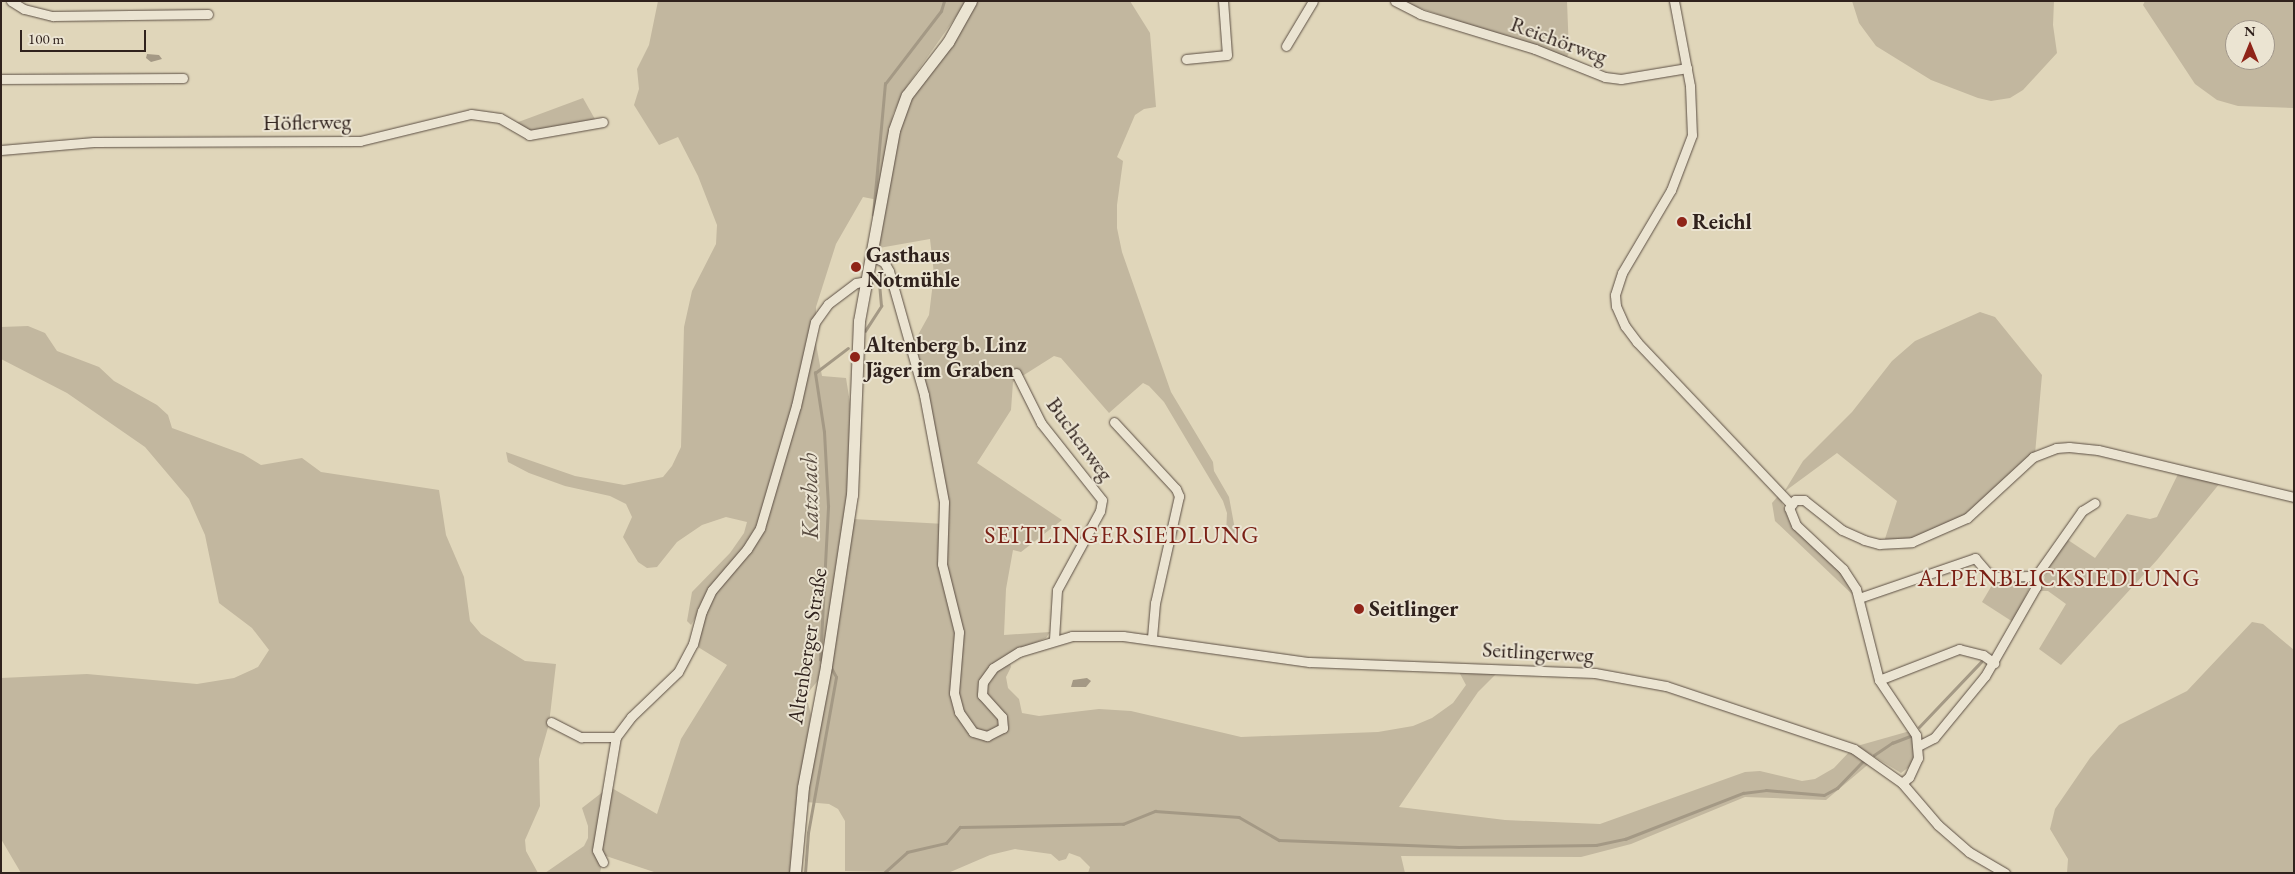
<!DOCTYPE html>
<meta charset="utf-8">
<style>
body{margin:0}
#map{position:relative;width:2295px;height:874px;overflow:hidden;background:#e0d6ba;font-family:"EB Garamond",serif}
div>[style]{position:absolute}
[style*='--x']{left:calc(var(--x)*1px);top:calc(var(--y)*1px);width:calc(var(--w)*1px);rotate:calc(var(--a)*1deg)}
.green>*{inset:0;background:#c2b79f}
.water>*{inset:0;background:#a49985}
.stream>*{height:2.5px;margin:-1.25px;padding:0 1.25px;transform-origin:1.25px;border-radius:1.25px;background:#a49985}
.roads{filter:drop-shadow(0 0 1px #5c4f44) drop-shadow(0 0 1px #5c4f44)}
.minor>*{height:9px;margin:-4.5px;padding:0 4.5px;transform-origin:4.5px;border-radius:4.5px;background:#ebe4d2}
.tertiary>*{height:11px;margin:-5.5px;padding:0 5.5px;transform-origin:5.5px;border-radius:5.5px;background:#ebe4d2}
.dots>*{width:14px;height:14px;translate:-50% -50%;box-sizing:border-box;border:2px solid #ebe4d2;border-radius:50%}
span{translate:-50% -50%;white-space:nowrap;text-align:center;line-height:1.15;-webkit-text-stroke:4px #ebe4d2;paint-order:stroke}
.street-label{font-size:22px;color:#30221d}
.poi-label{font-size:22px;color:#30221d;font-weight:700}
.left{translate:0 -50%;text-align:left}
.water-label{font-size:24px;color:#594c41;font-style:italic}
.neighbourhood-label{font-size:24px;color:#7a1f14;letter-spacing:1px}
.frame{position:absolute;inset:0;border:2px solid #30221d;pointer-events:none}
.north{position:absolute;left:2225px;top:20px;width:50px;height:50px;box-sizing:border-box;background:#ebe4d2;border:1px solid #a0968a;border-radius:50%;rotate:0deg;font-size:14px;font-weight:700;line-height:20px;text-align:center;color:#30221d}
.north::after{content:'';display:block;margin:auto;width:18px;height:22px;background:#8f2418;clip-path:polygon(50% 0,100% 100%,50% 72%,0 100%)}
.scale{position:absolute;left:20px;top:30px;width:126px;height:22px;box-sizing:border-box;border:2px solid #30221d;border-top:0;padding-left:6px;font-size:15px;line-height:18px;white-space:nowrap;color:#30221d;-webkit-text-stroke:4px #ebe4d2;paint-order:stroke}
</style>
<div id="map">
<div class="green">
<div style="clip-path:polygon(658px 1px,967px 1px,907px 86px,893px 114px,878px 200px,863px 197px,836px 244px,816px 307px,816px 344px,822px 376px,846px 378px,850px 403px,849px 482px,820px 678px,806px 695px,811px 715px,793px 829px,791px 873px,657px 873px,600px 854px,610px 787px,657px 814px,681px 739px,727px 665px,698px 647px,705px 614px,710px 605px,703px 605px,691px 625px,687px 621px,692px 592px,730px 553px,744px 533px,747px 522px,726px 517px,702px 525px,677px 542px,657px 567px,647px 568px,638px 562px,623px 537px,632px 517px,626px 504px,610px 496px,565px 486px,529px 473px,508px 462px,506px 452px,575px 476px,624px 485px,663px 477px,672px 466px,681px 447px,684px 327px,692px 291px,716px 244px,717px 225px,698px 176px,678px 137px,659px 145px,634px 105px,639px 89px,637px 69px,649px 45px)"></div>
<div style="clip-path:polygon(975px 1px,1130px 1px,1150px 33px,1156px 107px,1144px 109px,1135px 115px,1117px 157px,1123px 161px,1117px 205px,1117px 228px,1122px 252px,1171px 392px,1213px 462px,1214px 471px,1229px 497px,1236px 535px,1226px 534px,1227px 513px,1223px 501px,1164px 402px,1149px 386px,1143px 383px,1109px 413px,1061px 358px,1054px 356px,1013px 382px,1011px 410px,977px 463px,1062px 520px,1021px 552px,1013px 550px,1006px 589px,1004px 635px,1050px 632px,1046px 638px,1008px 654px,1011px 667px,1006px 677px,1008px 688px,1019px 699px,1022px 713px,1039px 716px,1099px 709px,1131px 711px,1241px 737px,1378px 732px,1413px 726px,1432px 718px,1453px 703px,1466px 685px,1458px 670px,1499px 671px,1478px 692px,1399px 807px,1505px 820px,1600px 824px,1745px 772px,1760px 771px,1802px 781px,1815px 779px,1834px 768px,1850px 751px,1871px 762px,1826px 800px,1745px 797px,1631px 844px,1581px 857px,1401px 856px,1405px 873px,1088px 873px,1090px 867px,1080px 857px,1069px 853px,1066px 859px,1059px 861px,1051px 854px,1015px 849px,990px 855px,948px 873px,845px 871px,845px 821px,838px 809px,829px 804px,806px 802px,853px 519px,945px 524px,913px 344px,929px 315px,934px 274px,930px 239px,879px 248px,902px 116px,914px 94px)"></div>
<div style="clip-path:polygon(1400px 1px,1567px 1px,1569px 53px,1566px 59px)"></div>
<div style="clip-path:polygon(1852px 1px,2054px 1px,2053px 25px,2057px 53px,2023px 90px,2010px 98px,1991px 101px,1978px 98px,1931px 80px,1876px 46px,1859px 23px)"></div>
<div style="clip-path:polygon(evenodd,2145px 1px,2294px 1px,2294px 108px,2238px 106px,2217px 100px,2195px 84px,2143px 5px,2145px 1px,2235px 30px,2265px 30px,2265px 60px,2235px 60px,2235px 30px)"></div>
<div style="clip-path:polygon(583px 98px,596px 121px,531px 133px,513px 124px)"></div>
<div style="clip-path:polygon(1980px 312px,1995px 317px,2042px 375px,2035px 454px,1962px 519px,1920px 538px,1884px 542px,1897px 501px,1837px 453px,1784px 492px,1803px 461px,1852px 412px,1892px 361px,1915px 341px)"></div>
<div style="clip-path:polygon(28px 326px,45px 333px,57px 351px,99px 367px,114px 381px,157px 405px,168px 415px,172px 428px,243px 454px,261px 465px,302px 458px,321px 472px,439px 490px,446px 535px,464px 577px,470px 621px,481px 634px,525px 661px,556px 664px,549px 724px,539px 759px,540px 806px,525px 840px,526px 851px,538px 873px,21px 873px,1px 839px,1px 678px,87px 674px,197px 684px,234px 678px,258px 667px,269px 650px,252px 628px,219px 603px,205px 535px,189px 499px,145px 447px,67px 393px,1px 359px,1px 327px)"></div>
<div style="clip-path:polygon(2179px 472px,2220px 483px,2157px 560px,2061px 665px,2039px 649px,2066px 604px,2048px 591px,2040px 591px,2048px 568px,2068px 540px,2095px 558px,2127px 514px,2150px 519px,2157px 517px)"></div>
<div style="clip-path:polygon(1779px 495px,1790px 523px,1839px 569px,1854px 596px,1775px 521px,1772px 503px)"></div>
<div style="clip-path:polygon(1995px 580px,2033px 581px,2013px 622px,1982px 602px)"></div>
<div style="clip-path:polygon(2252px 622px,2263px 624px,2294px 650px,2294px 873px,2067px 873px,2068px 859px,2050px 829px,2055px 809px,2090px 758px,2119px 725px,2187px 691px)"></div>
<div style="clip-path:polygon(1910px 731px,1915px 753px,1913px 764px,1901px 773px,1857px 746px)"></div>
<div style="clip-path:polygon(604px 791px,595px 849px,595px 856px,602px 864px,600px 873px,545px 873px,584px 846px,588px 838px,588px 826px,582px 808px)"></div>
</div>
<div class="water">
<div style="clip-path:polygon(147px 54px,159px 55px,162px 59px,151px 62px,146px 58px)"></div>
<div style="clip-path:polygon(1087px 678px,1091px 681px,1086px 687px,1071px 687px,1073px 680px)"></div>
</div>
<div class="stream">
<div style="--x:873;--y:215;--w:132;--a:-84.8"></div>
<div style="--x:885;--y:84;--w:92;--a:-52.5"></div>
<div style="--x:941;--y:11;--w:10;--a:-73"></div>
<div style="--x:865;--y:331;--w:30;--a:-57"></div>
<div style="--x:881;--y:306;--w:34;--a:-95"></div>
<div style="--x:820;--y:660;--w:154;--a:-87"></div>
<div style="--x:828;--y:506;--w:74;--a:-93.1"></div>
<div style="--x:824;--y:432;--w:60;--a:-98.7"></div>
<div style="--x:815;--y:373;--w:41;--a:-37.1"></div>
<div style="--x:1919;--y:727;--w:90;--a:-46.4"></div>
<div style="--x:1874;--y:755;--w:22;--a:-34"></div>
<div style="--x:1892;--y:743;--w:19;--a:-21"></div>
<div style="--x:805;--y:873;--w:40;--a:-85.7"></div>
<div style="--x:808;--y:833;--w:158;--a:-79.8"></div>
<div style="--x:836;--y:677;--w:13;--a:-119"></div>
<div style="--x:884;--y:873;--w:31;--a:-42"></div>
<div style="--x:907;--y:852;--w:40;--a:-13"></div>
<div style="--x:946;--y:843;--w:21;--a:-49"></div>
<div style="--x:960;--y:827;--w:163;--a:-1.1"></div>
<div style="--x:1123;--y:824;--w:35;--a:-22"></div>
<div style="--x:1155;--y:811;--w:84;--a:4.1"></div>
<div style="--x:1239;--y:817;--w:46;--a:29.9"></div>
<div style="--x:1279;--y:840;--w:180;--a:2.2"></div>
<div style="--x:1459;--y:847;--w:137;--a:-0.8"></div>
<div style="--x:1596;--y:845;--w:30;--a:-12"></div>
<div style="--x:1625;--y:839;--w:127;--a:-21.3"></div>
<div style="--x:1743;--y:793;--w:23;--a:-7"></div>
<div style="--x:1766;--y:790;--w:58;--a:4.9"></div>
<div style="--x:1824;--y:795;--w:15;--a:-28"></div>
<div style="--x:1837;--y:788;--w:39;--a:-46"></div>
</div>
<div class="roads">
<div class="minor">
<div style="--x:11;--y:1;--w:15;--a:32"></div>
<div style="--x:24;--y:9;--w:30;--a:14"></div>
<div style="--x:53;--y:16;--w:155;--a:-0.7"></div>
<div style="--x:1395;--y:1;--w:28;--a:27"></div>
<div style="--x:1420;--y:14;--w:120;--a:16.9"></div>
<div style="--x:1535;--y:49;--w:75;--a:21.8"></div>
<div style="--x:1605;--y:77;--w:16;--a:7"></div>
<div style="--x:1621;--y:79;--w:67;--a:-9.5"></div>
<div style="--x:1674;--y:1;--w:86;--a:79.3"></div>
<div style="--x:1690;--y:86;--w:49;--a:87.7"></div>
<div style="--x:1692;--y:135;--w:59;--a:110.9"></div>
<div style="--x:1671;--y:190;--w:96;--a:120.6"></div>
<div style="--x:1622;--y:273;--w:23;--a:108"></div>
<div style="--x:1615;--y:295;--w:11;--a:85"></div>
<div style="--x:1616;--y:306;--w:22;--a:66"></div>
<div style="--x:1625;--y:326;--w:20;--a:53"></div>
<div style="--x:1637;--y:342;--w:224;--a:46.5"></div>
<div style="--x:1286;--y:46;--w:52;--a:-59"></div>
<div style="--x:1186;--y:59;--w:41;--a:-5.6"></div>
<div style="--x:1227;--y:55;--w:54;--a:-94.2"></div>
<div style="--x:1;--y:79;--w:182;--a:-0.3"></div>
<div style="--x:1;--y:150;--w:93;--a:-4.9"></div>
<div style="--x:94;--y:142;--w:266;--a:-0.2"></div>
<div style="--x:360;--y:141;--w:114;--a:-13.7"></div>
<div style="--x:471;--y:114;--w:29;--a:8"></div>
<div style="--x:500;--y:118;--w:34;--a:30"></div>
<div style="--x:529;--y:135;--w:75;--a:-10"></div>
<div style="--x:872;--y:256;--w:13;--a:27"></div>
<div style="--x:884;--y:262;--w:10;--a:61"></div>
<div style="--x:889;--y:271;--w:129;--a:74.2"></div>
<div style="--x:924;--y:395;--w:109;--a:79.4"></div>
<div style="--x:944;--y:502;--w:62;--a:91.8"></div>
<div style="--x:942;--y:564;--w:70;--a:76"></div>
<div style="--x:959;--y:632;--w:61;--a:94.7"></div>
<div style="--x:954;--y:693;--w:20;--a:75"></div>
<div style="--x:959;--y:712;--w:24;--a:55"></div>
<div style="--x:973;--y:732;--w:15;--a:16"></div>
<div style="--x:987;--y:736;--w:18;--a:-27"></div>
<div style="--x:1003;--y:728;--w:11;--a:-95"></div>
<div style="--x:1002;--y:717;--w:30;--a:-132"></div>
<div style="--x:982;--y:695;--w:13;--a:-86"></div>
<div style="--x:983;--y:682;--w:17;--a:-54"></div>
<div style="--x:993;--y:668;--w:31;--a:-32"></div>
<div style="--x:1019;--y:652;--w:55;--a:-16.8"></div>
<div style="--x:1072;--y:636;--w:51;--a:0"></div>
<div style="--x:1123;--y:636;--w:188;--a:8"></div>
<div style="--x:1309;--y:662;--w:286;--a:2.2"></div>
<div style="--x:1595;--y:673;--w:72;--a:10.4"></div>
<div style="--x:1666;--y:686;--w:198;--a:18.5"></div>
<div style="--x:1854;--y:749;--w:59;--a:35.3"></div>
<div style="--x:1902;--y:783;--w:55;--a:49.4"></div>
<div style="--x:1938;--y:825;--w:41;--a:41.1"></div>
<div style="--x:1969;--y:852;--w:42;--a:30.3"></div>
<div style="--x:1016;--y:373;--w:56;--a:63.4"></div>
<div style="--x:1041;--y:423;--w:98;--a:51.6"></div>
<div style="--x:1102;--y:500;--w:11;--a:100"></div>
<div style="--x:1100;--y:511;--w:90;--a:118.6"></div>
<div style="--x:1057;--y:590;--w:49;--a:93.5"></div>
<div style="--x:1114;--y:422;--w:91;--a:47.2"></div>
<div style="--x:1176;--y:489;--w:8;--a:67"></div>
<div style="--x:1179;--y:496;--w:110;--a:102.6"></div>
<div style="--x:1155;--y:603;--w:37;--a:95"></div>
<div style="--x:1859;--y:598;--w:123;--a:-19"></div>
<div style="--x:1975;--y:558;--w:20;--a:49"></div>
<div style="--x:1988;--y:573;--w:11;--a:22"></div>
<div style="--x:1998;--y:577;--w:38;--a:-2"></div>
<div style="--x:1879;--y:680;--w:86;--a:-21.2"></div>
<div style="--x:1959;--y:649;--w:25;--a:14"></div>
<div style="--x:1983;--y:655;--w:14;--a:36"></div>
<div style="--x:551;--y:722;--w:34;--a:27"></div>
<div style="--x:581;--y:737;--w:35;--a:0"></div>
<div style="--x:616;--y:737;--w:25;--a:-53"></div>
<div style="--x:631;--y:717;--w:65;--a:-43.8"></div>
<div style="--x:678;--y:672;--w:32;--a:-62"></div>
<div style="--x:693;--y:644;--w:34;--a:-75"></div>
<div style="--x:702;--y:611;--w:23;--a:-65"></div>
<div style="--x:712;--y:590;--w:54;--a:-49.5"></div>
<div style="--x:747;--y:549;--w:25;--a:-58"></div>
<div style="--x:760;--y:528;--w:127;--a:-73.6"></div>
<div style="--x:796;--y:406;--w:86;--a:-77.3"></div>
<div style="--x:815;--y:322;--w:22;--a:-54"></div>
<div style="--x:828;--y:304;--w:35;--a:-37"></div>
<div style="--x:856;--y:283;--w:10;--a:-11"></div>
<div style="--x:1918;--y:746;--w:18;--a:-27"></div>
<div style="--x:1934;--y:738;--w:80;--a:-50.6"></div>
<div style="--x:1985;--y:676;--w:103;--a:-60.2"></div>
<div style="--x:2036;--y:587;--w:11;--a:-90"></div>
<div style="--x:2036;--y:576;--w:80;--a:-54.7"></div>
<div style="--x:2082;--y:511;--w:15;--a:-32"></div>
<div style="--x:1902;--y:783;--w:9;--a:-41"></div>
<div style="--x:1909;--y:777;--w:21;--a:-65"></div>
<div style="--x:1918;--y:758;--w:23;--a:-95"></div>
<div style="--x:1916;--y:735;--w:66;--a:-123.9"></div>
<div style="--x:1879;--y:680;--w:94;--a:-104.2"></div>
<div style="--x:1856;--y:589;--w:24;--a:-123"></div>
<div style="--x:1843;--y:569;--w:64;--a:-136.9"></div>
<div style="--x:1796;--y:525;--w:18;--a:-112"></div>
<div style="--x:1789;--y:508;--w:10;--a:-53"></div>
<div style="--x:1795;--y:500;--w:9;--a:0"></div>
<div style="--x:1804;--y:500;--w:48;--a:38.3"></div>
<div style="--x:1842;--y:530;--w:24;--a:24"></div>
<div style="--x:1864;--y:540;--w:16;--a:15"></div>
<div style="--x:1879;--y:544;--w:33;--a:-3"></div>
<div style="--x:1912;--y:542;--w:60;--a:-23.6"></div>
<div style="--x:1967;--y:518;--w:90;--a:-42.7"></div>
<div style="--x:2033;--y:457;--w:25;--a:-21"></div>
<div style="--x:2056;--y:448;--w:13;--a:-4"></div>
<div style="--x:2069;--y:447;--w:29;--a:6"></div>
<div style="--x:2098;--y:450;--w:202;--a:13.5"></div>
<div style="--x:603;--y:862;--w:13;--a:-117"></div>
<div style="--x:597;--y:850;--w:115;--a:-80.5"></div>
</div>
<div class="tertiary">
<div style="--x:795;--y:873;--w:86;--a:-84.7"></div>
<div style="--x:803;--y:787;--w:123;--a:-79.2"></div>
<div style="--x:826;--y:666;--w:173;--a:-81.4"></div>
<div style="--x:852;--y:495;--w:174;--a:-87.7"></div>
<div style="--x:859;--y:321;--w:194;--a:-79.6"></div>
<div style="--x:894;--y:130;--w:37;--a:-70"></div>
<div style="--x:907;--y:95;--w:67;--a:-52.3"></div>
<div style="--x:948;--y:42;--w:47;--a:-60.7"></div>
</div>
</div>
<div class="dots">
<div style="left:1682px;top:222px;background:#8f2418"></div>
<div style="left:856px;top:267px;background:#8f2418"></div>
<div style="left:855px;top:357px;background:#8f2418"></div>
<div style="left:1359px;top:609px;background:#8f2418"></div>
</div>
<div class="street-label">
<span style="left:1559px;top:40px;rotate:20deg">Reichörweg</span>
<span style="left:307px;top:122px;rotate:-1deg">Höflerweg</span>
<span style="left:1080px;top:439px;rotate:54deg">Buchenweg</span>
<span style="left:807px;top:646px;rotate:-81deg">Altenberger Straße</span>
<span style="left:1538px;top:652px;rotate:3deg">Seitlingerweg</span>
</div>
<div class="poi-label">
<span class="left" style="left:1692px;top:222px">Reichl</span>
<span class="left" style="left:866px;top:267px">Gasthaus<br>Notmühle</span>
<span class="left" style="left:865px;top:357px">Altenberg b. Linz<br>Jäger im Graben</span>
<span class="left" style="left:1369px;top:609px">Seitlinger</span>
</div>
<div class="water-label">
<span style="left:809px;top:496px;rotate:-91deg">Katzbach</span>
</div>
<div class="neighbourhood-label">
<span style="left:1122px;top:535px">SEITLINGERSIEDLUNG</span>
<span style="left:2059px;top:578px">ALPENBLICKSIEDLUNG</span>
</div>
<div class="frame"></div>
<div class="north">N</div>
<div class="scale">100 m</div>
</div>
